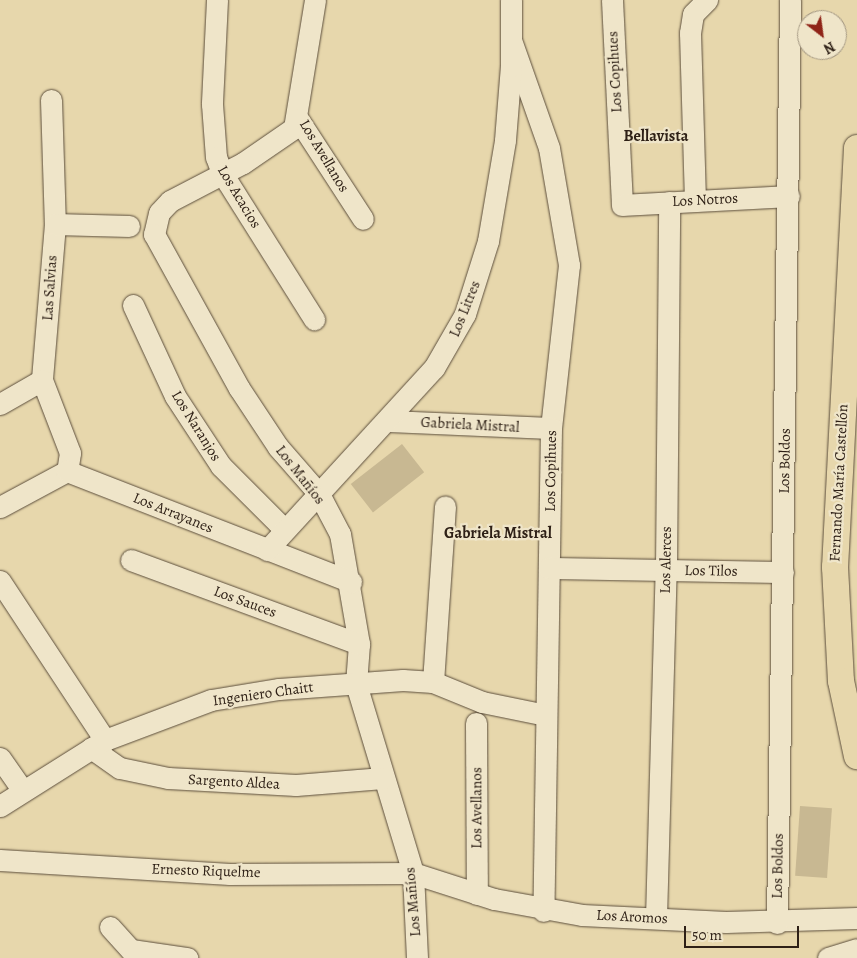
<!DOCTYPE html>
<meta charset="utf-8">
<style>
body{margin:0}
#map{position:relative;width:857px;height:958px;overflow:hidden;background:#e7d7ac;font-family:Alegreya,serif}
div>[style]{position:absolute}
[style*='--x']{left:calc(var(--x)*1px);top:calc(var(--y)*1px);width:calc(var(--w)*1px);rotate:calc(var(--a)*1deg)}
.green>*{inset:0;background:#c8b892;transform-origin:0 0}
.roads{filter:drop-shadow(0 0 1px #5c4e3c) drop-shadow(0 0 1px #5c4e3c)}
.minor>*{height:21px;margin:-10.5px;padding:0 10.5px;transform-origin:10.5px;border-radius:10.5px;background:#efe5c9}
.major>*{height:26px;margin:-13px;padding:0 13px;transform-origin:13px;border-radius:13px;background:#e7d7ac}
span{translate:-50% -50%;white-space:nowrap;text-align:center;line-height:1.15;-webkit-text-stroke:4.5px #efe5c9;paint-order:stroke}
.street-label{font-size:15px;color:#2e2016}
.neighbourhood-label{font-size:16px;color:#2e2016;font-weight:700}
.north{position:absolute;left:797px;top:10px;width:50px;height:50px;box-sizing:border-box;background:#efe5c9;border:1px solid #a29681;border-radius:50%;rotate:150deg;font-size:14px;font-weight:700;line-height:20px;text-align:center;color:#2e2016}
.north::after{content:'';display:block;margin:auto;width:18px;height:22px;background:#8f2418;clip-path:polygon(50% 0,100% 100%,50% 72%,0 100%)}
.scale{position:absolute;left:684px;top:926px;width:115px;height:22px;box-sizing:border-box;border:2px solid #2e2016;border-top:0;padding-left:6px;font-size:15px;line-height:18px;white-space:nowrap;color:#2e2016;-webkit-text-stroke:4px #efe5c9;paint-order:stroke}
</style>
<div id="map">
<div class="green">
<div style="left:402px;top:444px;width:36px;height:65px;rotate:52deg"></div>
<div style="left:800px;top:806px;width:32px;height:70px;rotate:4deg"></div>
</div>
<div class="roads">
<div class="minor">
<div style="--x:217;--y:0;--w:104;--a:92.8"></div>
<div style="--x:212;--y:104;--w:53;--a:85.7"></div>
<div style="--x:216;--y:157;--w:17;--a:69"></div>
<div style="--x:222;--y:173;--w:173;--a:57.8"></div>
<div style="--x:315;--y:0;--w:130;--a:99.3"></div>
<div style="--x:294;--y:128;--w:62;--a:145.5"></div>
<div style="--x:243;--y:163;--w:82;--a:152.5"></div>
<div style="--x:170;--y:201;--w:16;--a:133"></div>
<div style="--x:159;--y:213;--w:22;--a:103"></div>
<div style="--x:154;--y:234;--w:176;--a:61.1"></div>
<div style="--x:239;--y:388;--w:71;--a:56.5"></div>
<div style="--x:278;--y:447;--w:62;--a:48.9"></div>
<div style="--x:319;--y:494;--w:45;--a:62.3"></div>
<div style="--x:340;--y:534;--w:112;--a:80.2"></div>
<div style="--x:359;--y:644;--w:40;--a:94.3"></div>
<div style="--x:356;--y:684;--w:197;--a:73.2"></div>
<div style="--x:413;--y:873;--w:85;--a:87.3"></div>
<div style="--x:612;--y:0;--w:205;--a:87.2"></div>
<div style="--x:622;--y:205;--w:167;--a:-3.1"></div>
<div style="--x:511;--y:40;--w:114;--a:70.6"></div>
<div style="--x:549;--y:148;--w:119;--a:80.3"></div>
<div style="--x:569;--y:265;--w:164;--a:96.3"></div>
<div style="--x:551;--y:428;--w:483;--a:90.9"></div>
<div style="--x:51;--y:100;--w:124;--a:88.2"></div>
<div style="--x:55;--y:224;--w:157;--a:94.8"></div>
<div style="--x:42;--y:380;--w:78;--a:69"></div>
<div style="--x:70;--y:453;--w:18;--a:99"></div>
<div style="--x:298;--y:119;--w:119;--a:57"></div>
<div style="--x:695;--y:201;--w:168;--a:-91.7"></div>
<div style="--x:690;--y:33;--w:19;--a:-81"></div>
<div style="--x:693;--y:14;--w:20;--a:-45"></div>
<div style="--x:55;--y:224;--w:74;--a:1.5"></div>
<div style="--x:133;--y:305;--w:100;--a:65.2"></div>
<div style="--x:175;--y:396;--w:84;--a:56.7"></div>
<div style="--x:221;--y:466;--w:89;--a:45"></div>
<div style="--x:0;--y:404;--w:48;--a:-29.7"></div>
<div style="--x:388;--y:421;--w:163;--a:2.5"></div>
<div style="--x:0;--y:507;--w:76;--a:-28.2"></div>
<div style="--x:67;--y:471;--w:305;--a:21.3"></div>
<div style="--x:267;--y:550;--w:247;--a:-47.5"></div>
<div style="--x:434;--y:368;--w:62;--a:-60.1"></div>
<div style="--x:465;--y:314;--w:77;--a:-72.5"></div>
<div style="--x:488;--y:241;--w:102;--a:-80.4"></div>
<div style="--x:505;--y:140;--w:74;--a:-85.4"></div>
<div style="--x:511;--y:66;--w:66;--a:-90"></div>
<div style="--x:131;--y:560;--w:243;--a:20.2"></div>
<div style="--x:549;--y:568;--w:234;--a:1"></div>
<div style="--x:0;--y:581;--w:191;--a:56.6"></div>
<div style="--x:433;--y:682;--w:176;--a:-86.1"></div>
<div style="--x:476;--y:723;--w:171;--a:89.7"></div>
<div style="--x:91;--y:748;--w:35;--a:35"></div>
<div style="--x:120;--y:768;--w:49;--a:11.8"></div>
<div style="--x:168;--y:778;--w:128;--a:3.1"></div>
<div style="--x:296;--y:785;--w:87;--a:-4.6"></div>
<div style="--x:0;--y:758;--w:40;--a:55.1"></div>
<div style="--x:0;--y:806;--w:124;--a:-32.2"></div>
<div style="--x:105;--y:740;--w:113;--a:-20.7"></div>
<div style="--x:211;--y:700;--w:69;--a:-9.2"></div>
<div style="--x:279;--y:689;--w:124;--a:-4.2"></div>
<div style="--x:403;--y:680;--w:30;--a:4"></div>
<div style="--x:433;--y:682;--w:53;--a:22.2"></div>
<div style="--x:482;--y:702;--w:65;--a:11.5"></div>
<div style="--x:0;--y:860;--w:230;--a:3.5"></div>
<div style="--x:230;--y:874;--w:183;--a:-0.3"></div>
<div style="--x:413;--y:873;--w:85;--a:17.8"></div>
<div style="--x:494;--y:899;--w:89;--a:10.3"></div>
<div style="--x:582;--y:915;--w:144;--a:2.8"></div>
<div style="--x:726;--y:922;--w:131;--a:-1.7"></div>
<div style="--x:656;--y:918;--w:348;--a:-88.4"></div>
<div style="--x:666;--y:570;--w:368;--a:-89.5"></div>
<div style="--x:777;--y:923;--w:923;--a:-89.19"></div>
<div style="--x:110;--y:927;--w:31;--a:48"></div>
<div style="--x:131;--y:950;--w:57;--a:8.1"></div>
<div style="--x:828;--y:958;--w:30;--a:-17"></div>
</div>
<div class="major">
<div style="--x:857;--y:148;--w:420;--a:93"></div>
<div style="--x:835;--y:567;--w:114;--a:87"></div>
<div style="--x:841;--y:681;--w:77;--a:78"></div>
</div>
</div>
<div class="street-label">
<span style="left:615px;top:72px;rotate:-93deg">Los Copihues</span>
<span style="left:324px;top:156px;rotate:59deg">Los Avellanos</span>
<span style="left:239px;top:197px;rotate:59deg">Los Acacios</span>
<span style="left:705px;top:200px;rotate:-3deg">Los Notros</span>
<span style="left:50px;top:288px;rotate:-86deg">Las Salvias</span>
<span style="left:465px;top:309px;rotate:-68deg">Los Litres</span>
<span style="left:470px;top:425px;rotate:3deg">Gabriela Mistral</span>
<span style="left:196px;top:426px;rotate:58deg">Los Naranjos</span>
<span style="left:785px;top:461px;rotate:-89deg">Los Boldos</span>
<span style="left:551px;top:471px;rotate:-89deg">Los Copihues</span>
<span style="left:300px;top:475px;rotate:52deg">Los Mañíos</span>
<span style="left:839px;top:483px;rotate:-87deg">Fernando María Castellón</span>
<span style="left:173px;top:513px;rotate:22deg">Los Arrayanes</span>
<span style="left:666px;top:560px;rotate:-89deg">Los Alerces</span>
<span style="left:711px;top:571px;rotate:1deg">Los Tilos</span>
<span style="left:245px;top:602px;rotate:20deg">Los Sauces</span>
<span style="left:263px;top:694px;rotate:-8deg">Ingeniero Chaitt</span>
<span style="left:234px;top:782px;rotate:3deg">Sargento Aldea</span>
<span style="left:477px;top:808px;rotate:-90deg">Los Avellanos</span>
<span style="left:778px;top:866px;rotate:-89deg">Los Boldos</span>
<span style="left:206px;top:871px;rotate:2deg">Ernesto Riquelme</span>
<span style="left:413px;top:902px;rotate:-95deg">Los Mañíos</span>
<span style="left:632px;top:917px;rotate:3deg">Los Aromos</span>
</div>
<div class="neighbourhood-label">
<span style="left:656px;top:136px">Bellavista</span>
<span style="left:498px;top:533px">Gabriela Mistral</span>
</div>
<div class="north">N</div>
<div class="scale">50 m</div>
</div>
